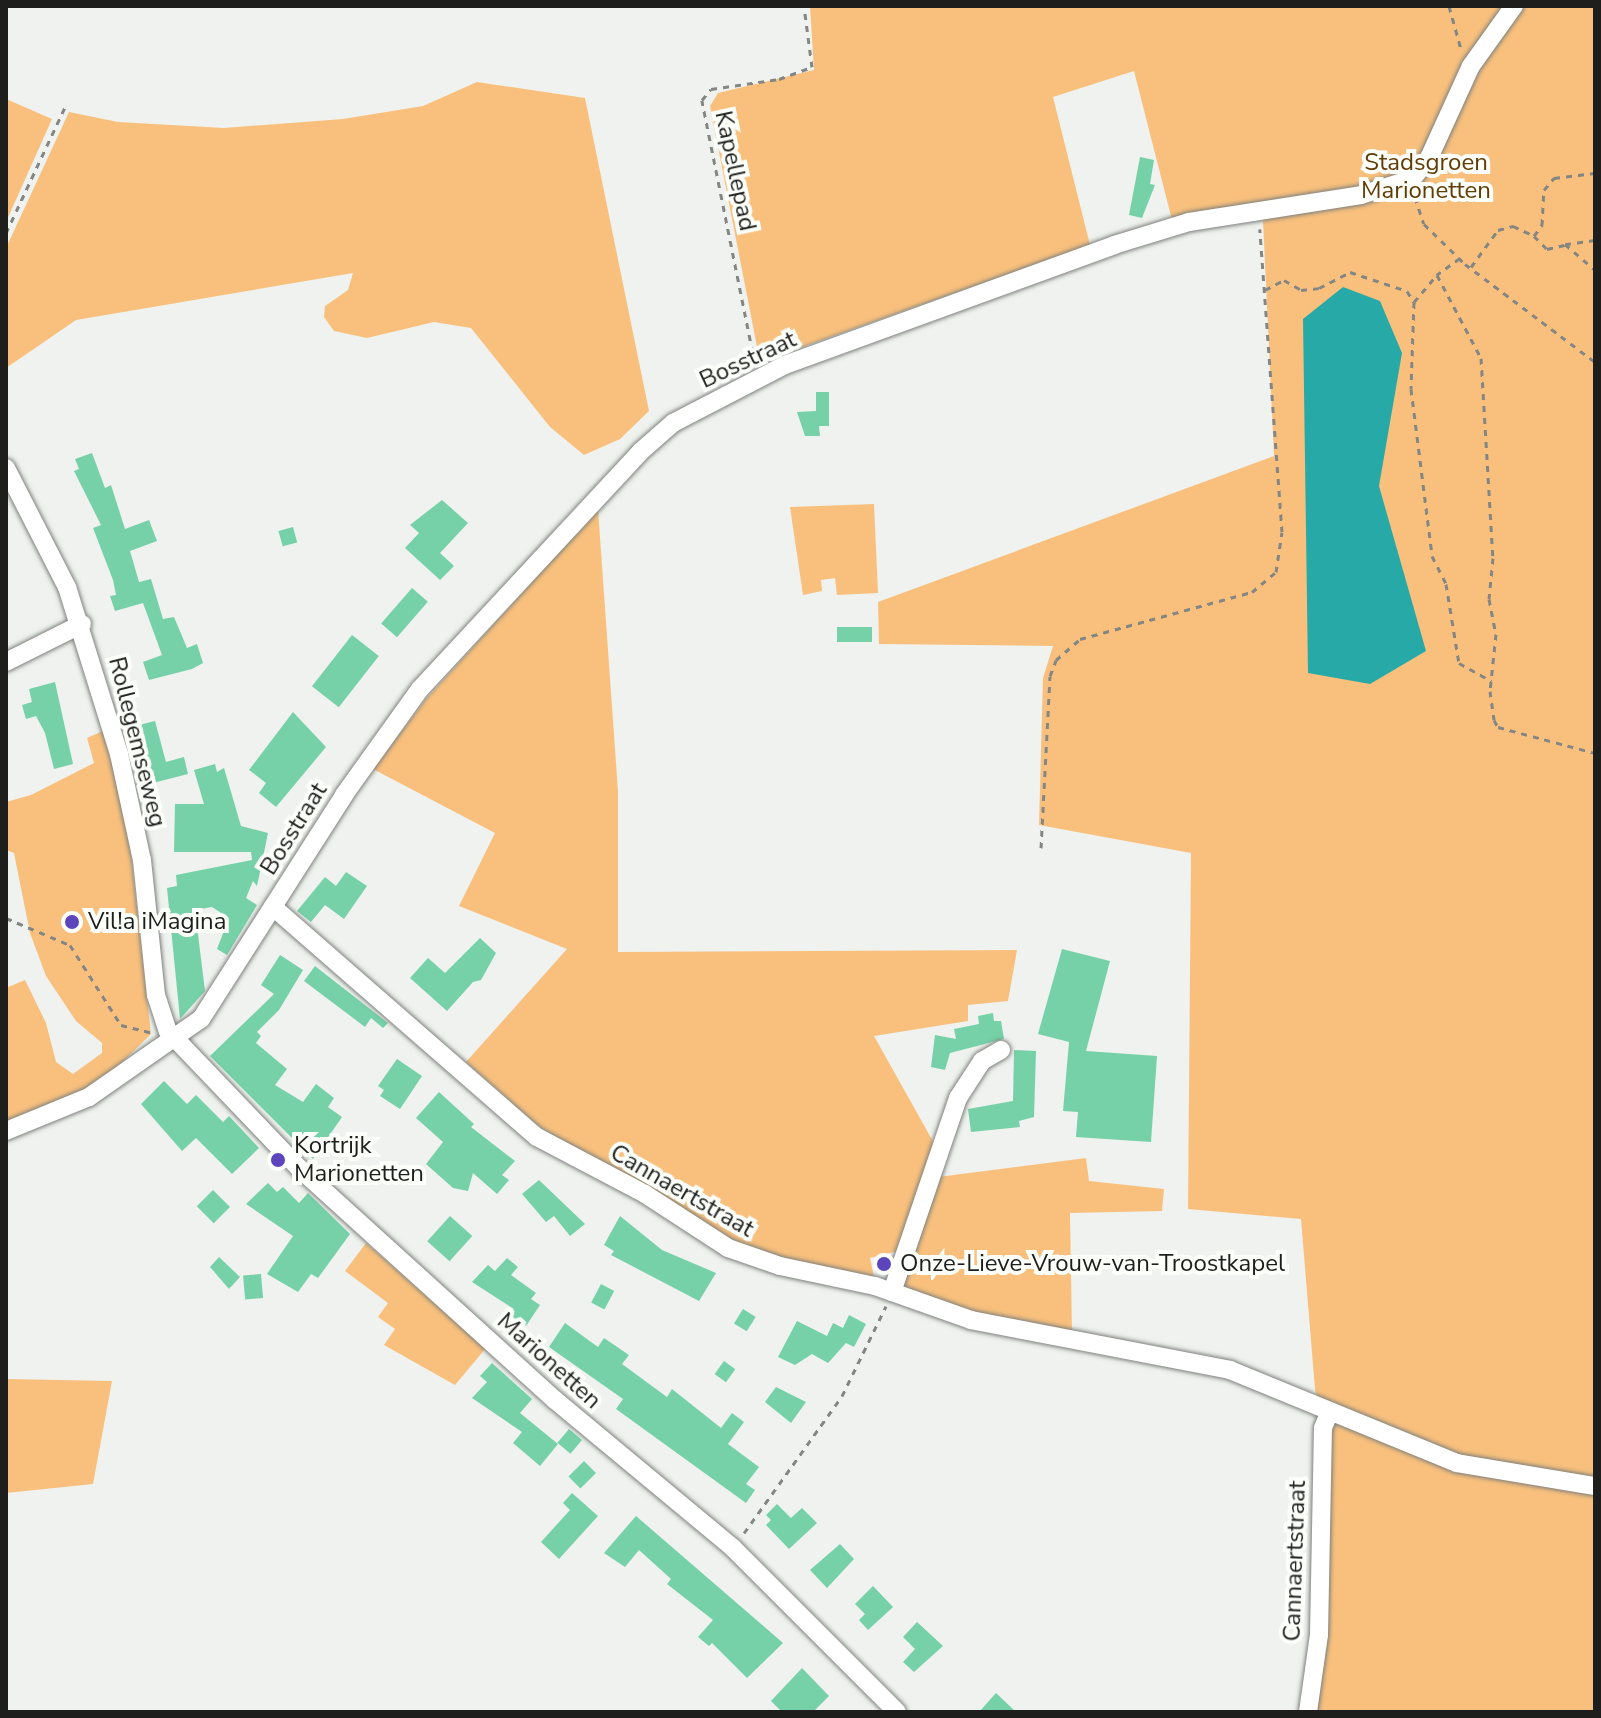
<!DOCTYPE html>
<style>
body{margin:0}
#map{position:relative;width:1601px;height:1718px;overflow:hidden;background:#eff2ee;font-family:"Nunito Sans",sans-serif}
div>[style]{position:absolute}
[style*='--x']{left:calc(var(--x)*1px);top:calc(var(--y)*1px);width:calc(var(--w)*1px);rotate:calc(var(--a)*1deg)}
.green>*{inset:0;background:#f9c07d}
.water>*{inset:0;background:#27a9a8}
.building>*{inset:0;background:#76d1a8;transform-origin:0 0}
.path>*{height:3px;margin-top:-1.5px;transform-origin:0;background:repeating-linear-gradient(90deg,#848683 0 6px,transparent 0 12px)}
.roads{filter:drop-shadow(0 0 2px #7e817d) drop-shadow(0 0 2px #7e817d)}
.minor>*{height:18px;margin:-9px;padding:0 9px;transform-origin:9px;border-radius:9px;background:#fff}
.dots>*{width:22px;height:22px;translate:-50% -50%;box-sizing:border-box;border:4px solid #fdfffb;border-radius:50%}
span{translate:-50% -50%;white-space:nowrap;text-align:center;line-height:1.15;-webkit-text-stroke:8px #fdfffb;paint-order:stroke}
.park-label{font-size:24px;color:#613c05}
.street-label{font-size:24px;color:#1e1f1d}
.poi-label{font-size:24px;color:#1e1f1d}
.left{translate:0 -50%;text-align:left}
.frame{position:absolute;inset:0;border:8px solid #1e1f1d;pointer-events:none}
</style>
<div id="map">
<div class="green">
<div style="clip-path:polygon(810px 6px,1595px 6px,1595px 1712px,1317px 1712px,1329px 1586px,1329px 1441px,1315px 1389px,1301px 1219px,1188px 1209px,1191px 853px,1039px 825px,1043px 678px,1053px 646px,879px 644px,878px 602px,1274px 456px,1263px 220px,1254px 205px,1172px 220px,1134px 71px,1053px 97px,1090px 245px,760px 362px,710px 106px,718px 93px,814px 70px)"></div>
<div style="clip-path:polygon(477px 82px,585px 98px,649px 411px,620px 439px,584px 455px,550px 427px,471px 328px,434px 322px,367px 338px,334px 331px,324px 317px,325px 306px,348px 290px,353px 273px,76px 320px,6px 368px,6px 248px,69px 112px,118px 122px,224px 128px,343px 119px,423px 106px)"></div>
<div style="clip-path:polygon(6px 99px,52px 119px,6px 222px)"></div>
<div style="clip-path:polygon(874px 504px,878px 593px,837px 595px,835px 578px,821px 580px,822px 591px,803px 595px,790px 507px)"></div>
<div style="clip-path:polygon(598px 509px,618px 791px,618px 952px,1017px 950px,1008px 1001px,968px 1005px,968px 1021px,874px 1036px,935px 1145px,898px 1251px,870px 1258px,874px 1277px,754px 1253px,538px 1126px,466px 1062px,567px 949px,459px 906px,495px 833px,373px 769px,426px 699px)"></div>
<div style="clip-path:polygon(103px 731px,128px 828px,151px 1034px,91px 1093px,6px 1126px,6px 988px,25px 980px,46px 1023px,56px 1062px,73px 1074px,102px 1053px,102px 1043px,76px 1021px,46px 976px,30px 933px,14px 853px,6px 850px,6px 802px,31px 795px,94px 763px,87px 738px)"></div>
<div style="clip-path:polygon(1086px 1158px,1089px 1181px,1164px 1189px,1162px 1211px,1070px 1213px,1072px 1334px,996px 1320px,911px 1293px,904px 1285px,938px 1177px)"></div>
<div style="clip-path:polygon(366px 1243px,486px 1348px,455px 1385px,384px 1345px,395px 1329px,378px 1317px,388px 1303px,345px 1271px)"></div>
<div style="clip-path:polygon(6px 1379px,112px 1381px,93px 1484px,6px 1493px)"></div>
</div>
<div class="water">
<div style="clip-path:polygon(1343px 287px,1380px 301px,1402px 353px,1379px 486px,1426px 651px,1370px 684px,1308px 673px,1303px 319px)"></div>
</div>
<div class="building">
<div style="clip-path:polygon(1140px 157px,1154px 160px,1150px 184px,1155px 185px,1142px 218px,1129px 215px)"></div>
<div style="clip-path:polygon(816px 392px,829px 392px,829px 426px,819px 426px,820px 436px,805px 436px,797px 412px,816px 411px)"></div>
<div style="clip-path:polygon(92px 453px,105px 488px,111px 485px,125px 529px,149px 520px,157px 541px,130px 551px,139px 582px,151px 579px,163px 619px,174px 617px,187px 648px,197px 644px,203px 663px,192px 669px,149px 680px,143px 662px,162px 655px,143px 603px,115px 611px,110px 596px,116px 595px,113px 580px,93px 528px,101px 525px,74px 471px,79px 469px,75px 459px)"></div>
<div style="clip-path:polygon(442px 500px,468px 523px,440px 553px,454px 566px,440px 580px,405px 548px,419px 533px,410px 525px)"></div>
<div style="left:293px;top:527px;width:16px;height:15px;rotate:75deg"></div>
<div style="left:412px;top:588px;width:21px;height:47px;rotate:41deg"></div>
<div style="left:837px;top:627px;width:35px;height:15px"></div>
<div style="left:352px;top:635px;width:34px;height:65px;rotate:38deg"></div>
<div style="clip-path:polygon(55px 682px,73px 764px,54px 769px,45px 733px,36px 716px,26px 719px,22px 705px,32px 702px,29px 689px)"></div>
<div style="clip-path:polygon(293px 712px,326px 747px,276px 807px,259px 793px,266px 783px,249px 770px)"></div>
<div style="clip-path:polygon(155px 721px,166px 762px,184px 757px,188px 774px,149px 784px,135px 726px)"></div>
<div style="clip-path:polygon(215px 764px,217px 772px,224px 768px,241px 826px,268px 833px,257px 886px,253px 881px,246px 898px,257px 905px,227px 955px,217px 949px,229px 918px,212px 907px,195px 910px,205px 991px,180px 1019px,167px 888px,177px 886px,176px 875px,252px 860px,251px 852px,174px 852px,175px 804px,204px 804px,194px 770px)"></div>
<div style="clip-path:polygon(346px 872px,367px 886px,344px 919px,325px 905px,311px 922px,297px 911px,325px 877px,336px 886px)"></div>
<div style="clip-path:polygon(480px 938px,496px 953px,481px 980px,473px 982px,447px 1011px,410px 978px,428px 958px,445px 973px)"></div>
<div style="clip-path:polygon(1062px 949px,1110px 961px,1086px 1051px,1157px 1056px,1151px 1142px,1076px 1137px,1078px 1112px,1063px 1111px,1069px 1042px,1038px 1034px)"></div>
<div style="clip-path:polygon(280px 955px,303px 970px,279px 1010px,257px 1032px,261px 1036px,256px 1043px,287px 1069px,275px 1085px,303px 1102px,316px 1084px,334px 1098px,328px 1107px,342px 1117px,313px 1159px,210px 1056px,274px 994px,261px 985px)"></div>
<div style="clip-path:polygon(315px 966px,388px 1023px,383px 1028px,371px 1018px,365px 1027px,304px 981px)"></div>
<div style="clip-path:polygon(993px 1013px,994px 1021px,1001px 1021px,1004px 1039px,950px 1053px,945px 1070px,931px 1067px,935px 1035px,956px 1039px,954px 1029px,979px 1024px,978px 1016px)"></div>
<div style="clip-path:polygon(1014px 1050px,1036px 1051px,1034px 1117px,1019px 1121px,1020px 1127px,971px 1132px,968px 1109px,1013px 1101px)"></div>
<div style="clip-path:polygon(397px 1059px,422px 1076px,400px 1109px,380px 1096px,384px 1090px,378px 1086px)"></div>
<div style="clip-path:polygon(164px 1081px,187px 1104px,196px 1095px,223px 1122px,229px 1116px,259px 1148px,232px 1174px,196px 1138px,182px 1151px,141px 1104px)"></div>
<div style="clip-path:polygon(439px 1092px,474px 1124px,471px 1127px,515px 1161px,502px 1175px,509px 1180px,497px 1194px,473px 1173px,468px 1191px,453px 1188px,426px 1164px,443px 1142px,416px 1118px)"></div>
<div style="clip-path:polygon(539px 1180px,585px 1224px,570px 1236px,554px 1216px,546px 1222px,522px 1194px)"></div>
<div style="clip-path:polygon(268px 1183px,277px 1192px,283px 1187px,299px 1203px,308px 1193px,350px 1234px,318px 1278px,311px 1274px,298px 1292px,267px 1274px,293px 1236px,246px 1204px)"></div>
<div style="left:213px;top:1190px;width:24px;height:23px;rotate:45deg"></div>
<div style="left:450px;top:1216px;width:30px;height:34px;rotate:42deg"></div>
<div style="clip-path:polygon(620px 1216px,662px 1250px,716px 1273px,699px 1301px,611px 1255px,614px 1251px,604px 1245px)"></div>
<div style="clip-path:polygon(219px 1257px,240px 1277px,229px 1289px,210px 1267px)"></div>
<div style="clip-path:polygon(507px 1258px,518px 1267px,511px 1275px,536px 1293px,531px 1299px,540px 1305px,526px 1326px,510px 1315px,514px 1309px,472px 1282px,488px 1265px,495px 1271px)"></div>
<div style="left:261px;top:1274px;width:24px;height:18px;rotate:85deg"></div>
<div style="left:601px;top:1284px;width:15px;height:21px;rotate:28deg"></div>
<div style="left:743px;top:1309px;width:15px;height:17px;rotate:32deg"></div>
<div style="clip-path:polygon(849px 1315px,866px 1324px,854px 1347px,846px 1343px,828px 1363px,812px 1354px,795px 1365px,778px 1357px,797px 1321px,827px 1336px,833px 1323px,843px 1328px)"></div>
<div style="clip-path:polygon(565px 1323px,598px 1347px,604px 1338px,629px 1355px,622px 1364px,667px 1397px,672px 1389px,721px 1428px,732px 1413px,744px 1422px,728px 1444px,759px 1467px,746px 1484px,755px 1490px,746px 1503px,616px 1409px,623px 1399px,549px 1347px)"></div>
<div style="left:724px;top:1361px;width:14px;height:16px;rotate:36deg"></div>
<div style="clip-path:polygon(492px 1363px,532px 1399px,520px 1413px,558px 1444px,540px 1466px,513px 1443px,522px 1432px,472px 1398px,487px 1382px,480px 1376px)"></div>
<div style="clip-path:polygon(776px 1387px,806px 1402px,791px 1423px,765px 1402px)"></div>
<div style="left:569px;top:1429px;width:17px;height:18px;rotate:40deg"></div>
<div style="left:584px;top:1461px;width:17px;height:22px;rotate:45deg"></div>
<div style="clip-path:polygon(572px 1493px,598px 1516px,559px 1559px,541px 1542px,570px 1510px,563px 1503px)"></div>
<div style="clip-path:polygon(777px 1504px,791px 1518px,802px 1508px,817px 1523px,789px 1549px,766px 1525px,771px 1520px,766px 1515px)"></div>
<div style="clip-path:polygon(636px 1516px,783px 1643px,747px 1678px,712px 1643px,709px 1646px,698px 1637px,713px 1620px,667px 1584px,671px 1579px,639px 1550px,625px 1567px,604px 1553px)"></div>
<div style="clip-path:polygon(840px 1544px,854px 1559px,827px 1588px,810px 1570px)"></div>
<div style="clip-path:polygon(873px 1586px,893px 1607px,868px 1630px,859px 1620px,865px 1614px,855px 1604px)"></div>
<div style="clip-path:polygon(917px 1622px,943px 1646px,914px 1672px,903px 1662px,915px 1649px,903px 1637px)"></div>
<div style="clip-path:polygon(802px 1668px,829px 1696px,813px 1712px,782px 1712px,771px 1701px)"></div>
<div style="clip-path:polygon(996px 1693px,1016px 1712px,979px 1712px)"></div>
</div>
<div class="path">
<div style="--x:1449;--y:6;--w:45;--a:74.4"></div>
<div style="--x:1415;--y:197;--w:28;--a:72"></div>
<div style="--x:1424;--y:224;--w:57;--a:44.3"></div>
<div style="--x:1465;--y:264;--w:163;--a:37"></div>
<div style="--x:6;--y:233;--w:139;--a:-64.9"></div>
<div style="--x:1534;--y:236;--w:18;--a:45"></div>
<div style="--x:1547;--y:249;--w:18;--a:-13"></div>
<div style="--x:1595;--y:240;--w:30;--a:172"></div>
<div style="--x:1565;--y:244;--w:40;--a:41"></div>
<div style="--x:1460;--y:258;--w:29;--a:144"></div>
<div style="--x:1437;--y:275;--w:94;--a:62.1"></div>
<div style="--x:1481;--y:358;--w:200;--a:86.6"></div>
<div style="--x:1493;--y:558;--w:41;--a:95.6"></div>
<div style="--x:1489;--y:599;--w:36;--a:79"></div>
<div style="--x:1496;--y:634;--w:57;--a:96"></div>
<div style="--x:1490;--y:691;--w:29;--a:82"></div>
<div style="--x:1494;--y:720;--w:8;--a:60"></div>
<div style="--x:1498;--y:727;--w:100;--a:15"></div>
<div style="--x:1471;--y:267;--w:46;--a:-53.9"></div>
<div style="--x:1498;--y:230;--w:16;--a:-15"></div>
<div style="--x:1513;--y:226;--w:23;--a:25"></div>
<div style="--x:1534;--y:236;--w:14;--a:-54"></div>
<div style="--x:1542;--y:225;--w:35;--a:-87"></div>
<div style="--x:1544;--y:190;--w:16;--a:-50"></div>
<div style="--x:1554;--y:178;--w:41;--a:-7"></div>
<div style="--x:1265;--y:290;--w:21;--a:-28"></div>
<div style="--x:1284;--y:280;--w:20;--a:30"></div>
<div style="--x:1301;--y:290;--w:18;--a:-6"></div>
<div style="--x:1319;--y:288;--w:35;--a:-27"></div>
<div style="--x:1350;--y:272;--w:60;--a:18.4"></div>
<div style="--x:1407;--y:291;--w:13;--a:58"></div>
<div style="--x:1414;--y:302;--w:87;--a:92"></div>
<div style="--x:1411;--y:389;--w:168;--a:82.8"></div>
<div style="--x:1432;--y:556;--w:31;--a:63"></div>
<div style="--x:1446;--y:584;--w:80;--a:80.7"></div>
<div style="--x:1459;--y:663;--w:37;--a:29"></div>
<div style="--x:1414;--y:302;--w:35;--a:-50"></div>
<div style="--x:755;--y:364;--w:269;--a:-101.4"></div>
<div style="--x:702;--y:100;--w:14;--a:-51"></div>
<div style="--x:711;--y:89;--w:69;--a:-8.4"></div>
<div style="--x:779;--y:79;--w:35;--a:-20"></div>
<div style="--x:812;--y:67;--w:62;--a:-97.5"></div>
<div style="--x:1041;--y:848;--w:172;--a:-87"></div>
<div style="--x:1050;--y:676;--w:17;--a:-69"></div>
<div style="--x:1056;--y:660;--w:32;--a:-41"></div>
<div style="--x:1080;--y:639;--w:178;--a:-15.3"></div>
<div style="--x:1252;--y:592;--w:31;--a:-40"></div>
<div style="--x:1276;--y:572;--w:40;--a:-81.5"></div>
<div style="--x:1282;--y:532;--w:304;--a:-94.2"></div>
<div style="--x:6;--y:918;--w:69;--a:22.9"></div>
<div style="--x:70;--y:945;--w:95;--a:57.5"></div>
<div style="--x:121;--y:1025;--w:32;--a:14"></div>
<div style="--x:744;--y:1533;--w:168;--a:-54.4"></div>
<div style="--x:842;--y:1396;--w:100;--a:-63.9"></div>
</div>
<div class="roads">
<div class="minor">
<div style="--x:6;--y:468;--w:134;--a:62.9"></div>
<div style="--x:67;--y:587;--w:175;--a:72.7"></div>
<div style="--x:119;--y:754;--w:108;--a:77.8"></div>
<div style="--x:142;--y:860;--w:136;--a:84.1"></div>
<div style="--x:156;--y:995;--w:38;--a:72"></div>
<div style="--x:168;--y:1031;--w:190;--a:46.3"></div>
<div style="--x:299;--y:1168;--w:345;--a:42.2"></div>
<div style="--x:555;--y:1400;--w:231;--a:39.7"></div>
<div style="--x:733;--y:1548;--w:232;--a:45"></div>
<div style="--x:6;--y:662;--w:85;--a:-26.6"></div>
<div style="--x:273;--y:907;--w:350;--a:41.1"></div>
<div style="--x:537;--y:1137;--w:122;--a:27.8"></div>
<div style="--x:645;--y:1194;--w:99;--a:33"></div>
<div style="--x:728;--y:1248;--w:55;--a:19.1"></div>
<div style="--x:780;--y:1266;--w:97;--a:11.9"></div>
<div style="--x:875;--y:1286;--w:102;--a:19.5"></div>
<div style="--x:971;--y:1320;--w:264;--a:10.9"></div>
<div style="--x:1230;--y:1370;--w:245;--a:22.3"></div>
<div style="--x:1457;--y:1463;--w:140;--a:9.5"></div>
<div style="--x:6;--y:1131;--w:90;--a:-22.3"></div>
<div style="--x:89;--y:1097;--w:136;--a:-34.9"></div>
<div style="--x:201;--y:1019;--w:266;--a:-57.4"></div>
<div style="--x:344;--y:795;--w:130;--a:-54.4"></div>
<div style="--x:420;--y:689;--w:323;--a:-47.1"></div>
<div style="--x:640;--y:452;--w:44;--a:-41.3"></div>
<div style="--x:673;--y:423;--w:126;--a:-27.4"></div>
<div style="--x:785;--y:365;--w:350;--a:-20"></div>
<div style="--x:1114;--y:245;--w:78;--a:-17"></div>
<div style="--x:1189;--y:222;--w:174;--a:-8.9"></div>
<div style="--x:1361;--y:195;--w:53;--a:-17.4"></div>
<div style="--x:1412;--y:179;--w:27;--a:-51"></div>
<div style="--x:1429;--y:158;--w:101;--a:-65.5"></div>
<div style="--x:1471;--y:66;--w:74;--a:-54.4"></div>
<div style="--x:892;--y:1292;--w:205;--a:-71.2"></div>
<div style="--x:958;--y:1098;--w:44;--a:-57"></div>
<div style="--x:982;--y:1061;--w:22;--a:-30"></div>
<div style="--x:1308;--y:1712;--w:78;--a:-81.9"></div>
<div style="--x:1319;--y:1635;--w:207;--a:-88.9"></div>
<div style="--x:1323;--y:1428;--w:18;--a:-68"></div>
</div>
</div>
<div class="dots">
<div style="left:72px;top:922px;background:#5d45bd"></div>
<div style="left:278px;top:1160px;background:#5d45bd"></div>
<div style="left:884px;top:1264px;background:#5d45bd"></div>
</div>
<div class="park-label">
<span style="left:1426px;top:177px">Stadsgroen<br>Marionetten</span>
</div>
<div class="street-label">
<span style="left:735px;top:171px;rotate:78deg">Kapellepad</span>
<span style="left:748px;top:360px;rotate:-25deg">Bosstraat</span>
<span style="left:137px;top:742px;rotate:76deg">Rollegemseweg</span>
<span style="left:294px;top:829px;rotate:-58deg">Bosstraat</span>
<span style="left:682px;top:1191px;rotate:30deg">Cannaertstraat</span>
<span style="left:549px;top:1361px;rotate:42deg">Marionetten</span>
<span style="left:1295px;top:1561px;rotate:-88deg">Cannaertstraat</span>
</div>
<div class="poi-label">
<span class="left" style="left:88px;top:922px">Vil!a iMagina</span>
<span class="left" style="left:294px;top:1160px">Kortrijk<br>Marionetten</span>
<span class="left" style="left:900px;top:1264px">Onze-Lieve-Vrouw-van-Troostkapel</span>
</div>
<div class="frame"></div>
</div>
